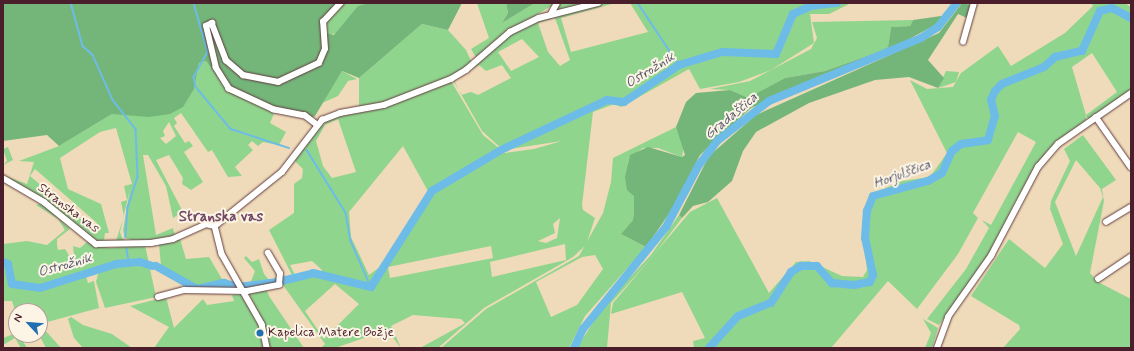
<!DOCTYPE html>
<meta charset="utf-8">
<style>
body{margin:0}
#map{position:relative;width:1134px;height:351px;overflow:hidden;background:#efdbb9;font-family:Mynerve,sans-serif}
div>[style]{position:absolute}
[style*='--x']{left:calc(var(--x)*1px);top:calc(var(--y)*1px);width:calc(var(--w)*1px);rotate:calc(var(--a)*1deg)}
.green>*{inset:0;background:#90d58e}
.forest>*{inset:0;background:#74b679}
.stream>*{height:1.5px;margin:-0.75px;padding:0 0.75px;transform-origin:0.75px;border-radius:0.75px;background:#6dbce7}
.river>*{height:8px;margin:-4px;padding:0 4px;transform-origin:4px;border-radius:4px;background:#6dbce7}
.roads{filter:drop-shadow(0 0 1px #633b40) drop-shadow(0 0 1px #633b40)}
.minor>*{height:5.5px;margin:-2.75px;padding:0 2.75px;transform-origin:2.75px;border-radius:2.75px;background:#fff}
.dots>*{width:11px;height:11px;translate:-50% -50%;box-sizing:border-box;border:2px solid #fcf5e5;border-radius:50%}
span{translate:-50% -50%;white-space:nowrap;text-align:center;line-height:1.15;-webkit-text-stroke:4px #fcf5e5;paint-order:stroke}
.street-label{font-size:13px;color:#4a1f2b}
.poi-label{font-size:13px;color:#4a1f2b}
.left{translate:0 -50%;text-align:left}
.water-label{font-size:14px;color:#56566d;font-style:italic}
.quarter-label{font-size:15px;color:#734965;font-weight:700}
.frame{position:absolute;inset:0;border:4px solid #4a1f2b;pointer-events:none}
.north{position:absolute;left:8px;top:303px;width:40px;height:40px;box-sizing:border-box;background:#fcf5e5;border:1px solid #b59f9b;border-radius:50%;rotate:296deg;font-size:11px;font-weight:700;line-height:16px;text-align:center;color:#4a1f2b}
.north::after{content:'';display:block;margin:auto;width:14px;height:18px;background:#1f6fb2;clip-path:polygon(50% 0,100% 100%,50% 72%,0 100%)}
</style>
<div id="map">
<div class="green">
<div style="clip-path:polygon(344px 3px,368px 3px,358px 6px,338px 33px,328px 35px,325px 20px)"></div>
<div style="clip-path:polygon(477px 3px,506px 3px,508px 13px,502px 23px,535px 3px,556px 3px,500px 37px,477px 59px,471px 49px,489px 38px)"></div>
<div style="clip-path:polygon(559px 3px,595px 3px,555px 11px)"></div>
<div style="clip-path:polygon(evenodd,602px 3px,615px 3px,561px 18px,571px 52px,648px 32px,630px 3px,851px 3px,829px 14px,810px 14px,814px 43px,771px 70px,739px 82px,700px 89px,689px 69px,621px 107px,614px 104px,593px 112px,582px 205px,583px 210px,595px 218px,586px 245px,573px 257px,484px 308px,438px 348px,420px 348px,462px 325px,465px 323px,461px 319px,413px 315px,391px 326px,401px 348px,387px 330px,335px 348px,321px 348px,325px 344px,283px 285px,283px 277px,292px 275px,269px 230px,294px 213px,294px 184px,302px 178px,303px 169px,294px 160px,315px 132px,332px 117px,379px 107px,451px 81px,483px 135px,505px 153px,534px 149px,562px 141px,503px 150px,482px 131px,453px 80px,502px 38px,539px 19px,602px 3px,555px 18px,570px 60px,560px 66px,548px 52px,538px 23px,555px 18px,602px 3px,522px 39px,539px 57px,511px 71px,498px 52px,522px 39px,602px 3px,479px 65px,486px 71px,502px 65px,511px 78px,478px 95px,471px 92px,461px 95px,454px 80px,479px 65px,602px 3px,338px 119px,356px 172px,332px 178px,323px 166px,316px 141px,325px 125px,338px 119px,602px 3px,403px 146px,429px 193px,384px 264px,369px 275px,351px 237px,349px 212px,403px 146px,602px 3px,560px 218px,557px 238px,546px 243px,538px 241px,555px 233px,553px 224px,560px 218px,602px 3px,565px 244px,566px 260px,492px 277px,490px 262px,565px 244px,602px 3px,491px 246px,493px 258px,390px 278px,388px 267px,491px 246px,602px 3px,312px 261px,322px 270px,322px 276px,316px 272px,295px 275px,290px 265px,312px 261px,602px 3px,335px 284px,359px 304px,324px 339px,305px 311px,335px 284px)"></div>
<div style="clip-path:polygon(evenodd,1091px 3px,1125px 3px,1131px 7px,1131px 92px,1089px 120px,1085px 115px,1087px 121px,1047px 151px,1015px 202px,991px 252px,939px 325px,927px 319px,966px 269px,989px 228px,982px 220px,991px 225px,1036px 142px,1018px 132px,973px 213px,978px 218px,958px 254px,917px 309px,888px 281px,831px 348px,694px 348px,693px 341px,705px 338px,682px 292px,611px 314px,613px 303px,690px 212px,717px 198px,769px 293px,796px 262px,809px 261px,842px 276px,863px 277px,867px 270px,862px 224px,869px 195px,902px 181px,930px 177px,947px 153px,910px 80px,927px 89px,953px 87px,961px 73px,998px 46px,1011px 66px,1065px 33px,1093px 6px,1091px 3px,1092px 53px,1117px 92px,1086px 115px,1072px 67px,1092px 53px)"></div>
<div style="clip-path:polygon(913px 20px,910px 26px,891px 27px,888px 47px,881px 51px,825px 71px,785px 78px,748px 99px,730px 90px,710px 89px,750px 81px,811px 49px,817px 38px,812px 22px)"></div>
<div style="clip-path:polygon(422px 24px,448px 30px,466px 50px,472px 63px,459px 73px,392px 101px,359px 107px,359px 78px)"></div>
<div style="clip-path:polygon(evenodd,206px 61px,261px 106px,275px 111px,270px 123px,286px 132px,279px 145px,263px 142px,258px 146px,252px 141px,248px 145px,253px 150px,235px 167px,242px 176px,228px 177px,212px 150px,208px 152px,181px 113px,174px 118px,177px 123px,174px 126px,185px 143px,189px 141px,193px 146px,184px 152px,203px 182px,191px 190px,182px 184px,183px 178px,169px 155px,156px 160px,183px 212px,173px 218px,166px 186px,148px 155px,143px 155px,156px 235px,173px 228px,175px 236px,139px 242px,125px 238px,123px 230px,130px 189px,120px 232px,122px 238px,127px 241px,95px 242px,53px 206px,3px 175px,27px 184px,34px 162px,19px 161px,59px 146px,112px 114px,194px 89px,199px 63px,206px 61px,169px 122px,176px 136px,166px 144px,160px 138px,165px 136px,163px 131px,169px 122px,206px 61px,116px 128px,132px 184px,124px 186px,127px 200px,121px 202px,124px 216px,116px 241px,104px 240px,105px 233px,109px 233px,101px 204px,68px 189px,60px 158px,100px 132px,116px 128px,206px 61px,35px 169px,97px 223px,94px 230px,30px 176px,35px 169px)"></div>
<div style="clip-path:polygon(342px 71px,357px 79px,348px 81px,338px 96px,322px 103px)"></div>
<div style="clip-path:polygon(946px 71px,959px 72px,956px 82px,938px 88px)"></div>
<div style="clip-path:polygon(evenodd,676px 127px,684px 145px,682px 157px,658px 148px,643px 148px,629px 158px,626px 183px,634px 196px,634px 210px,633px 220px,621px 234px,646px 247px,585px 316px,569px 348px,441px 348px,486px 309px,579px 256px,603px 213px,611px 182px,613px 158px,676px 127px,595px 255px,603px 269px,577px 305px,551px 317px,536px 282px,582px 257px,595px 255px)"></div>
<div style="clip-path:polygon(evenodd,1083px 135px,1116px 180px,1102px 189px,1104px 201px,1090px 273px,1098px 282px,1131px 299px,1131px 348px,1003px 348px,1020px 329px,1019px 325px,971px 296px,1009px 239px,1045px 268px,1063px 244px,1050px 209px,1051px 201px,1070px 161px,1064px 149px,1083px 135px,1076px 160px,1100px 188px,1103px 197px,1076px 256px,1055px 202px,1076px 160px)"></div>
<div style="clip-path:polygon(8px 147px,13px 160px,3px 165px,7px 161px,3px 149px)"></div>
<div style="clip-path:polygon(42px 203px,70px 229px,57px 239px,57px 245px,58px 250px,65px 249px,70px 257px,74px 255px,73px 246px,80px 248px,87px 242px,110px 248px,145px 245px,156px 297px,105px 308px,96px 282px,99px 270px,86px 276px,88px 283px,94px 281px,99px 308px,40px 324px,40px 311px,16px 313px,12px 301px,3px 301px,3px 244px,27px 241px,47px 245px,65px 230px,58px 219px,36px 205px)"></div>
<div style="clip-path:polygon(679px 215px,682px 218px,654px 255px,611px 303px,607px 348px,577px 348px,604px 305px,651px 255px)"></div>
<div style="clip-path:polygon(180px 239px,186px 259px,209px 257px,222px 279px,239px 288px,188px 289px,169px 272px,158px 268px,161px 266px,159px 244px)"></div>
<div style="clip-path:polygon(255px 247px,264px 274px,269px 280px,279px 278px,278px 283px,244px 289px,243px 286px,250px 284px,255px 271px,244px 258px,246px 256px,252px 262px,259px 259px)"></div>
<div style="clip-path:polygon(266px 288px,269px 296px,304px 348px,270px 348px,262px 320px,249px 293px)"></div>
<div style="clip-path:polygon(243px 294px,259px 322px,262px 331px,259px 335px,262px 335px,265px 348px,154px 348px,169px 327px,130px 306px,166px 297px,174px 328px,203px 299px,207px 305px,234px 301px,232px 295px)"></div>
<div style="clip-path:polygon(71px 317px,83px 325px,112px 334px,132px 348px,83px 348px,74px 338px,68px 319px)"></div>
<div style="clip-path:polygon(923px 319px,938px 328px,932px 348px,925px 348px,931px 333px)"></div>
<div style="clip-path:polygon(44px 325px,44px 329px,61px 348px,46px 348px,39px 335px,40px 326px)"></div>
<div style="clip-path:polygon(16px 333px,24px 335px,21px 338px,27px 348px,21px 348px,15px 338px,3px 345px,3px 338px)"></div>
</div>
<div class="forest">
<div style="clip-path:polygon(3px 3px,339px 3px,325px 20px,326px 33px,334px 35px,358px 6px,368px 3px,462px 3px,448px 30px,422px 24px,359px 78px,342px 71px,315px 116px,310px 118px,233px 95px,206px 61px,199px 63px,194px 89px,183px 107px,170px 114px,149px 117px,112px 114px,59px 146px,47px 135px,3px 141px)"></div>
<div style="clip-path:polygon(506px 3px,535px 3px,502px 23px,508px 13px)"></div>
<div style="clip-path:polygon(962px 3px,971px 5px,967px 18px,958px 14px,928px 60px,944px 78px,938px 88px,909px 77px,875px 80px,809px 103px,756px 132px,743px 151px,732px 181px,708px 202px,693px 206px,682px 218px,679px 215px,709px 156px,756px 115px,939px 33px)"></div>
<div style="clip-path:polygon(941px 16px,943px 18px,937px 24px,876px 57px,751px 108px,700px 155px,675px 205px,646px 247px,621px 234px,633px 220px,634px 210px,634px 196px,627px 190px,625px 177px,630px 155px,648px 147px,682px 157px,685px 155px,676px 127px,686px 102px,696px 93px,730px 90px,748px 98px,785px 78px,825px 71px,881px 51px,888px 47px,891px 27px,910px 26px,913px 20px)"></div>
</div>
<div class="stream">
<div style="--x:71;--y:3;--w:45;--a:74.4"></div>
<div style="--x:83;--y:46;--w:13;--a:42"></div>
<div style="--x:93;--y:55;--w:49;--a:66"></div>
<div style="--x:113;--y:100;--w:37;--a:52"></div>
<div style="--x:136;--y:129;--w:48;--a:87.6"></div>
<div style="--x:138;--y:177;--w:32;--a:108"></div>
<div style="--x:128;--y:207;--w:30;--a:94"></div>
<div style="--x:194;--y:3;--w:51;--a:74.1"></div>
<div style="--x:208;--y:52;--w:29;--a:119"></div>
<div style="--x:194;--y:77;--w:10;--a:79"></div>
<div style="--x:196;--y:87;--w:55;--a:50.2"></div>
<div style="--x:231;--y:129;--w:61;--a:18.1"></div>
<div style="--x:638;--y:3;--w:74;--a:56.5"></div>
<div style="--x:810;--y:3;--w:3;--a:72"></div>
<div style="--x:307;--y:150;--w:74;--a:58.2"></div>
<div style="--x:346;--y:213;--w:28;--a:80"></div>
<div style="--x:351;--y:241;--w:50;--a:66.5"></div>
<div style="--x:127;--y:249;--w:13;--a:81"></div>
</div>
<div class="river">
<div style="--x:503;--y:149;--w:115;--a:-25.2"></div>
<div style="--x:607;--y:100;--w:17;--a:7"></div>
<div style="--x:624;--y:102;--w:66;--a:-33.9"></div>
<div style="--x:679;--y:65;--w:45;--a:-16.8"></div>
<div style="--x:722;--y:52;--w:54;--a:2.1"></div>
<div style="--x:776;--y:54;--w:43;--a:-67"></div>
<div style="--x:793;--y:14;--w:20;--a:-24"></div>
<div style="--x:811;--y:6;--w:26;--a:-7"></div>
<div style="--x:3;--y:262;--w:5;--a:22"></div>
<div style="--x:8;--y:264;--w:20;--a:79"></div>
<div style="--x:12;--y:284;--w:28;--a:8"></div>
<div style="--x:40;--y:288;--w:80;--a:-17.5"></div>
<div style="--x:116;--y:264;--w:24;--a:-5"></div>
<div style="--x:140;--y:262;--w:13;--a:18"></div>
<div style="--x:156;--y:266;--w:47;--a:29.3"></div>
<div style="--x:197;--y:289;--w:28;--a:-13"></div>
<div style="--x:224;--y:283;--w:15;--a:16"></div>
<div style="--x:238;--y:287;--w:40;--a:-7.1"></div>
<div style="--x:282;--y:281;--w:32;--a:-14"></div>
<div style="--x:313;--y:273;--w:60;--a:13.6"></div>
<div style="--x:371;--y:287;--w:114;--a:-57.6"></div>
<div style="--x:432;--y:191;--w:80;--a:-30.7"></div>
<div style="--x:574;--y:348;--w:21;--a:-65"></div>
<div style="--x:583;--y:329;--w:132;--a:-50.9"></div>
<div style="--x:666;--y:227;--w:70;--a:-62"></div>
<div style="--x:699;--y:165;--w:30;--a:-53"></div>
<div style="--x:717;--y:141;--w:66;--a:-37.6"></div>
<div style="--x:769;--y:101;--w:165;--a:-22.5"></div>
<div style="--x:921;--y:38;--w:20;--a:-33"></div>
<div style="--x:938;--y:27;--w:31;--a:-52"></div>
<div style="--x:709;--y:348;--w:43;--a:-47.8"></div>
<div style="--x:738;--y:316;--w:35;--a:-22"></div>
<div style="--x:771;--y:303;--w:37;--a:-57"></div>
<div style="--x:791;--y:272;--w:12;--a:-31"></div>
<div style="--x:801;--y:266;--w:16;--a:0"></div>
<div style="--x:817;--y:266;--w:23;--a:49"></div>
<div style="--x:832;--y:283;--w:22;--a:5"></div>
<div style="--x:854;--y:285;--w:16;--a:-11"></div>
<div style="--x:870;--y:282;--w:8;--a:-67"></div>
<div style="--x:873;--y:275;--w:38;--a:-102"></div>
<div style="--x:865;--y:238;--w:27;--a:-86"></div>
<div style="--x:867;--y:211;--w:16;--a:-68"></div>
<div style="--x:873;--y:196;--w:57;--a:-15.3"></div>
<div style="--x:928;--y:181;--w:16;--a:-30"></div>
<div style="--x:942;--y:173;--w:24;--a:-66"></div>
<div style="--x:952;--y:151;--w:11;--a:-38"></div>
<div style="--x:961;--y:144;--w:27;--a:-8"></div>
<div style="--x:988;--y:140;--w:25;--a:-74"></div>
<div style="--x:995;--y:116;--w:16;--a:-104"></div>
<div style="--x:991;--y:100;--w:10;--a:-66"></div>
<div style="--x:995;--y:91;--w:10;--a:-45"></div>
<div style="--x:1002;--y:84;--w:45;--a:-22"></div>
<div style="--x:1044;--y:67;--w:15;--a:-42"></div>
<div style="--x:1055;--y:57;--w:28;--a:-13"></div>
<div style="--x:1082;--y:51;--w:44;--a:-65.8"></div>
<div style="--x:1100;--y:11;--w:12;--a:-14"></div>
<div style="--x:1112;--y:8;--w:21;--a:28"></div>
</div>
<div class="roads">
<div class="minor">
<div style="--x:551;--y:14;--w:13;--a:-61"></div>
<div style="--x:963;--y:42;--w:41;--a:-74.2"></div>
<div style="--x:1096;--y:117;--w:61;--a:55"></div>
<div style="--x:317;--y:125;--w:15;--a:-143"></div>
<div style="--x:305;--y:116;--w:32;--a:-169"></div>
<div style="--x:274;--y:110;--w:50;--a:-155"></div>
<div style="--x:229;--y:89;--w:25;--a:-122"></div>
<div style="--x:216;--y:68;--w:43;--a:-103.4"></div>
<div style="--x:206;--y:26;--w:7;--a:-27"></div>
<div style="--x:212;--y:23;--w:40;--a:69"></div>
<div style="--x:226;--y:60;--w:23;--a:41"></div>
<div style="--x:243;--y:75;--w:36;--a:11"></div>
<div style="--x:278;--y:82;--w:45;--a:-24.9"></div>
<div style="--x:319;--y:63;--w:15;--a:-67"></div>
<div style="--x:325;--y:49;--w:27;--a:-94"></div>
<div style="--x:323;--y:22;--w:26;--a:-47"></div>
<div style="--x:3;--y:178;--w:48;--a:30.3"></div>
<div style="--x:44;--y:202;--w:67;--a:38.9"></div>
<div style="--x:96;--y:244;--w:55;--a:-1"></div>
<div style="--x:151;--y:243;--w:22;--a:-10"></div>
<div style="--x:173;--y:239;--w:36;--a:-24"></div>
<div style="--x:206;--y:224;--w:9;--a:13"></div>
<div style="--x:215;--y:226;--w:29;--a:76"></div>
<div style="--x:222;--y:254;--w:81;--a:60.3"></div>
<div style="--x:262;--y:324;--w:25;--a:78"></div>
<div style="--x:1106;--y:222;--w:29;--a:-31"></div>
<div style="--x:215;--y:226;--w:86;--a:-38.9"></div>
<div style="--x:282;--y:172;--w:66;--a:-52.4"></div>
<div style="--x:322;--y:120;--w:19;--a:-21"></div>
<div style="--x:340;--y:113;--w:45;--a:-10.3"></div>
<div style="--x:384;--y:105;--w:72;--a:-21.2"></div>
<div style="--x:451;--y:79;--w:17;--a:-31"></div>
<div style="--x:466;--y:70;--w:58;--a:-40.8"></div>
<div style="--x:510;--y:32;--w:32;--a:-26"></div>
<div style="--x:539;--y:18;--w:61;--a:-14.3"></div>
<div style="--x:1098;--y:279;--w:40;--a:-34"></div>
<div style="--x:158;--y:297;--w:27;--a:-15"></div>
<div style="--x:184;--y:290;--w:63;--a:0.9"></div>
<div style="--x:247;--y:291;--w:33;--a:-11"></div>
<div style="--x:279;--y:285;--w:11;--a:-85"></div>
<div style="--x:280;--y:274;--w:24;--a:-120"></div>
<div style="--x:937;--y:348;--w:33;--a:-70"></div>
<div style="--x:948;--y:317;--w:75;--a:-54.8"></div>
<div style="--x:991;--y:256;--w:101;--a:-62.2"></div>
<div style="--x:1038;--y:167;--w:30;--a:-49"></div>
<div style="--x:1058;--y:144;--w:89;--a:-34.9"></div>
</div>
</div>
<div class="dots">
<div style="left:260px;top:333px;background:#1f6fb2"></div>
</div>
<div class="street-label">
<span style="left:68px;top:209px;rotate:37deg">Stranska vas</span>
</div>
<div class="poi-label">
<span class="left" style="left:268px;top:333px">Kapelica Matere Božje</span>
</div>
<div class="water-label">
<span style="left:650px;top:70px;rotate:-32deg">Ostrožnik</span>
<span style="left:731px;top:116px;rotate:-40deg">Gradaščica</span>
<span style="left:902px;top:174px;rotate:-20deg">Horjulščica</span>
<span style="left:65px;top:265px;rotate:-16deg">Ostrožnik</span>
</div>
<div class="quarter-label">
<span style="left:221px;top:218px">Stranska vas</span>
</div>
<div class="frame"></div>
<div class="north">N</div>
</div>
